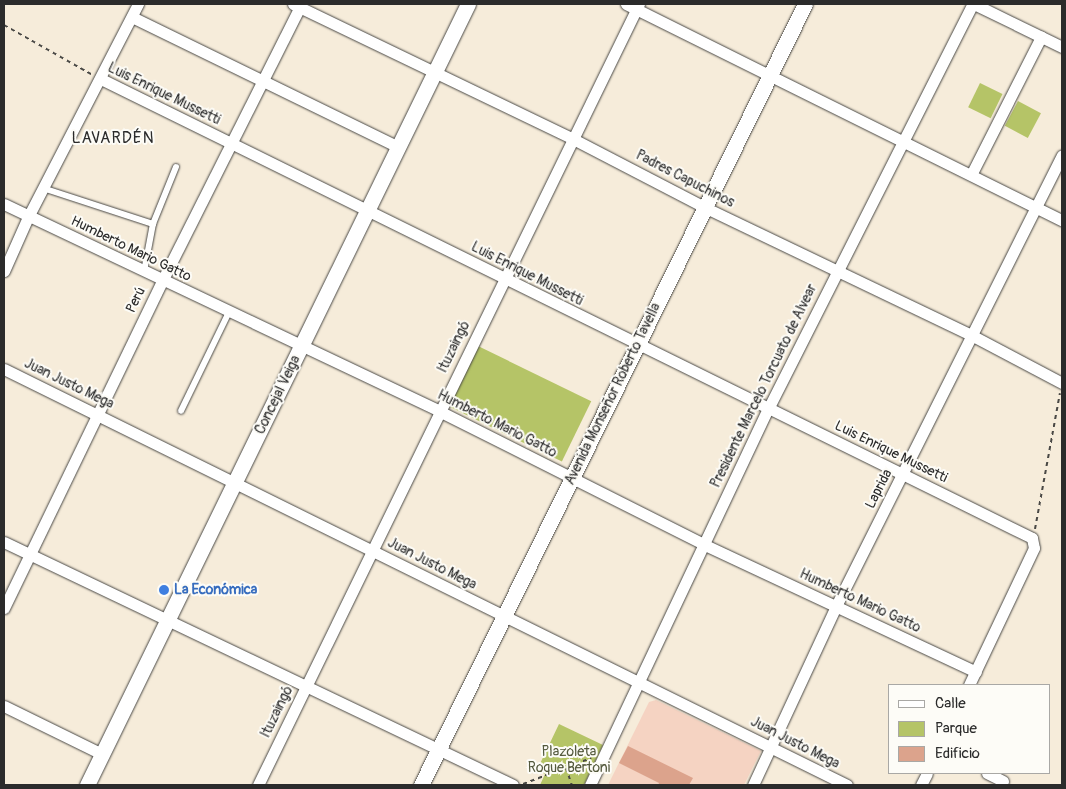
<!DOCTYPE html>
<meta charset="utf-8">
<style>
body{margin:0}
#map{position:relative;width:1066px;height:789px;overflow:hidden;background:#f6ecda;font-family:Pangolin,sans-serif}
div>[style]{position:absolute}
[style*='--x']{left:calc(var(--x)*1px);top:calc(var(--y)*1px);width:calc(var(--w)*1px);rotate:calc(var(--a)*1deg)}
.built>*{inset:0;background:#f5d3c2}
.green>*{inset:0;background:#b5c467;transform-origin:0 0}
.building>*{inset:0;background:#dca38c}
.path>*{height:2px;margin-top:-1px;transform-origin:0;background:repeating-linear-gradient(90deg,#494845 0 4px,transparent 0 8px)}
.roads{filter:drop-shadow(0 0 1px #494845) drop-shadow(0 0 1px #494845)}
.lane>*{height:5.5px;margin:-2.75px;padding:0 2.75px;transform-origin:2.75px;border-radius:2.75px;background:#fff}
.street>*{height:11px;margin:-5.5px;padding:0 5.5px;transform-origin:5.5px;border-radius:5.5px;background:#fff}
.secondary>*{height:15px;margin:-7.5px;padding:0 7.5px;transform-origin:7.5px;border-radius:7.5px;background:#fff}
.dots>*{width:14px;height:14px;translate:-50% -50%;box-sizing:border-box;border:2px solid #fdfcf7;border-radius:50%}
span{translate:-50% -50%;white-space:nowrap;text-align:center;line-height:1.15;-webkit-text-stroke:4px #fdfcf7;paint-order:stroke}
.street-label{font-size:14px;color:#2b2b2b}
.shop-label{font-size:14px;color:#366cbe;font-weight:700}
.left{translate:0 -50%;text-align:left}
.park-label{font-size:14px;color:#54593d}
.quarter-label{font-size:16px;color:#2b2b2b;letter-spacing:1px}
.frame{position:absolute;inset:0;border:5px solid #2b2b2b;pointer-events:none}
.legend{position:absolute;left:888px;top:684px;width:162px;height:90px;box-sizing:border-box;background:#fdfcf7;border:1px solid #a9a8a5;margin:0;padding:6px 9px;list-style:none;font-size:15px;color:#2b2b2b}
.legend li{display:flex;align-items:center;gap:10px;height:25px}
.legend b{width:25px;border:1px solid #a9a8a5}
</style>
<div id="map">
<div class="built">
<div style="clip-path:polygon(656px 700px,761px 751px,744px 785px,608px 785px,649px 702px)"></div>
</div>
<div class="green">
<div style="left:980px;top:83px;width:25px;height:27px;rotate:26deg"></div>
<div style="left:1018px;top:101px;width:26px;height:28px;rotate:28deg"></div>
<div style="left:478px;top:346px;width:126px;height:67px;rotate:26deg"></div>
<div style="clip-path:polygon(559px 724px,603px 745px,584px 785px,540px 785px,545px 774px,537px 770px)"></div>
</div>
<div class="building">
<div style="clip-path:polygon(628px 746px,693px 778px,689px 785px,658px 785px,659px 783px,619px 763px)"></div>
</div>
<div class="path">
<div style="--x:4;--y:25;--w:100;--a:29.4"></div>
<div style="--x:1035;--y:529;--w:138;--a:-79.6"></div>
<div style="--x:566;--y:768;--w:18;--a:71"></div>
<div style="--x:523;--y:784;--w:73;--a:-20.9"></div>
</div>
<div class="roads">
<div class="lane">
<div style="--x:43;--y:188;--w:116;--a:18.1"></div>
<div style="--x:144;--y:272;--w:49;--a:-79.4"></div>
<div style="--x:153;--y:224;--w:61;--a:-68"></div>
<div style="--x:181;--y:411;--w:110;--a:-64.1"></div>
</div>
<div class="street">
<div style="--x:293;--y:4;--w:311;--a:25.7"></div>
<div style="--x:573;--y:139;--w:148;--a:27.4"></div>
<div style="--x:704;--y:207;--w:296;--a:25.6"></div>
<div style="--x:971;--y:335;--w:103;--a:27.8"></div>
<div style="--x:626;--y:4;--w:487;--a:26.4"></div>
<div style="--x:974;--y:4;--w:98;--a:26"></div>
<div style="--x:132;--y:17;--w:297;--a:26"></div>
<div style="--x:101;--y:79;--w:1038;--a:26.24"></div>
<div style="--x:1032;--y:538;--w:10;--a:79"></div>
<div style="--x:1034;--y:548;--w:152;--a:115.4"></div>
<div style="--x:972;--y:173;--w:153;--a:-63.1"></div>
<div style="--x:4;--y:204;--w:482;--a:25.4"></div>
<div style="--x:439;--y:411;--w:298;--a:26.7"></div>
<div style="--x:705;--y:545;--w:299;--a:25.1"></div>
<div style="--x:4;--y:271;--w:59;--a:-66"></div>
<div style="--x:28;--y:217;--w:240;--a:-62.7"></div>
<div style="--x:4;--y:369;--w:940;--a:26.27"></div>
<div style="--x:4;--y:542;--w:564;--a:25.52"></div>
<div style="--x:4;--y:608;--w:363;--a:-64.2"></div>
<div style="--x:162;--y:281;--w:307;--a:-63.3"></div>
<div style="--x:4;--y:706;--w:109;--a:26.1"></div>
<div style="--x:987;--y:773;--w:18;--a:27"></div>
<div style="--x:258;--y:785;--w:869;--a:-64"></div>
<div style="--x:590;--y:785;--w:416;--a:-64.7"></div>
<div style="--x:768;--y:409;--w:454;--a:-63.2"></div>
<div style="--x:753;--y:785;--w:197;--a:-65.1"></div>
<div style="--x:836;--y:606;--w:504;--a:-63.38"></div>
<div style="--x:921;--y:785;--w:13;--a:-63"></div>
</div>
<div class="secondary">
<div style="--x:87;--y:785;--w:869;--a:-64"></div>
<div style="--x:421;--y:785;--w:870;--a:-63.82"></div>
</div>
</div>
<div class="dots">
<div style="left:164px;top:590px;background:#3f7fe0"></div>
</div>
<div class="street-label">
<span style="left:164px;top:94px;rotate:26deg">Luis Enrique Mussetti</span>
<span style="left:685px;top:179px;rotate:27deg">Padres Capuchinos</span>
<span style="left:131px;top:249px;rotate:26deg">Humberto Mario Gatto</span>
<span style="left:527px;top:274px;rotate:27deg">Luis Enrique Mussetti</span>
<span style="left:136px;top:300px;rotate:-64deg">Perú</span>
<span style="left:454px;top:347px;rotate:-64deg">Ituzaingó</span>
<span style="left:69px;top:384px;rotate:26deg">Juan Justo Mega</span>
<span style="left:764px;top:386px;rotate:-64deg">Presidente Marcelo Torcuato de Alvear</span>
<span style="left:613px;top:394px;rotate:-64deg">Avenida Monseñor Roberto Tavella</span>
<span style="left:278px;top:395px;rotate:-64deg">Concejal Veiga</span>
<span style="left:497px;top:424px;rotate:27deg">Humberto Mario Gatto</span>
<span style="left:891px;top:452px;rotate:26deg">Luis Enrique Mussetti</span>
<span style="left:879px;top:489px;rotate:-63deg">Laprida</span>
<span style="left:432px;top:564px;rotate:27deg">Juan Justo Mega</span>
<span style="left:860px;top:601px;rotate:25deg">Humberto Mario Gatto</span>
<span style="left:277px;top:712px;rotate:-64deg">Ituzaingó</span>
<span style="left:795px;top:743px;rotate:27deg">Juan Justo Mega</span>
</div>
<div class="shop-label">
<span class="left" style="left:174px;top:590px">La Económica</span>
</div>
<div class="park-label">
<span style="left:569px;top:760px">Plazoleta<br>Roque Bertoni</span>
</div>
<div class="quarter-label">
<span style="left:113px;top:138px">LAVARDÉN</span>
</div>
<div class="frame"></div>
<ul class="legend">
<li><b style="height:6px;background:#fff"></b>Calle</li>
<li><b style="height:14px;background:#b5c467"></b>Parque</li>
<li><b style="height:14px;background:#dca38c"></b>Edificio</li>
</ul>
</div>
